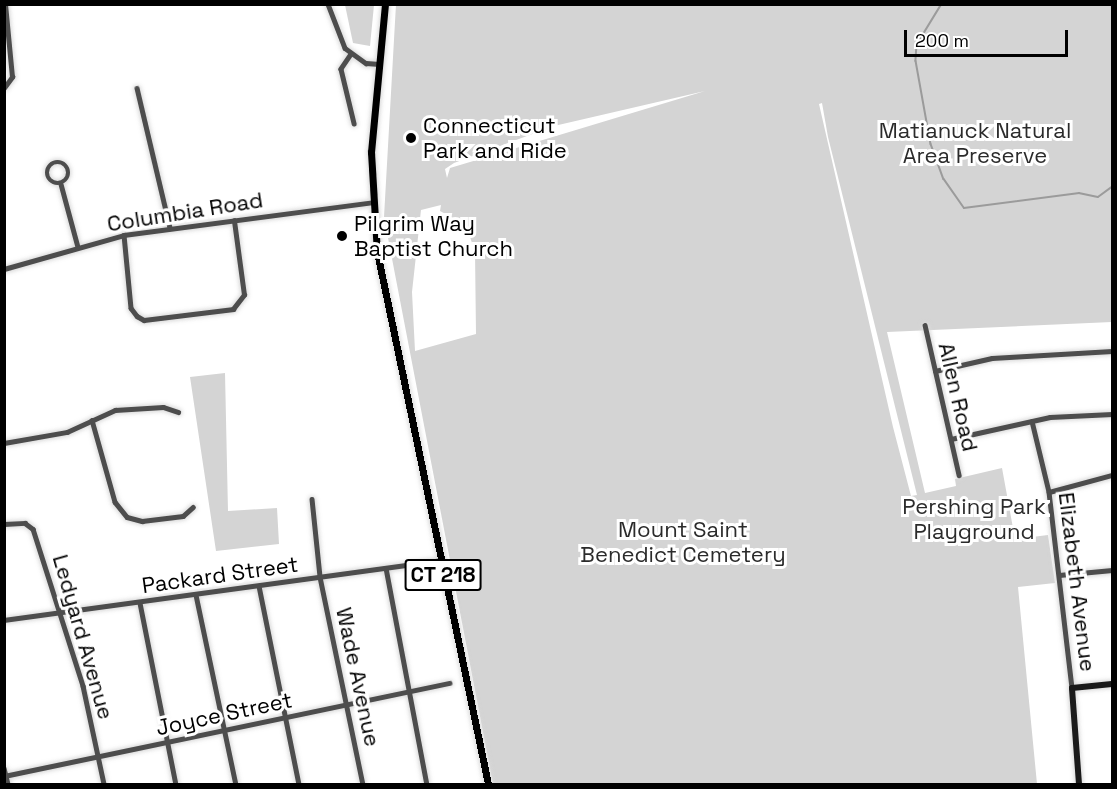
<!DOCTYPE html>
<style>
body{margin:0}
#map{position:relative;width:1117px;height:789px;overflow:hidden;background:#fff;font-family:"Space Grotesk",sans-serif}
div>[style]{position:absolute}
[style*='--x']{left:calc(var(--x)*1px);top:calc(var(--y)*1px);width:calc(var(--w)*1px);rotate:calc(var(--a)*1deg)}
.green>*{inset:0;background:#d4d4d4}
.stream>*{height:1.5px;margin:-0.75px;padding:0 0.75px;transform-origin:0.75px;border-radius:0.75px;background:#9b9b9b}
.roads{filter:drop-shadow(0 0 2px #dbdbdb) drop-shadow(0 0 2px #dbdbdb)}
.street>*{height:4.5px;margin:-2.25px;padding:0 2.25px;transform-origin:2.25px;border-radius:2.25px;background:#4d4d4d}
.street>.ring{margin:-2.25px;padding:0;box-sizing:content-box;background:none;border:4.5px solid #4d4d4d;border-radius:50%}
.secondary>*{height:6px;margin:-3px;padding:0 3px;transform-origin:3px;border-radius:3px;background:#1a1a1a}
.primary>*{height:7px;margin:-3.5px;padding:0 3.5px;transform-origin:3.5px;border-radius:3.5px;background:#000}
.dots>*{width:16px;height:16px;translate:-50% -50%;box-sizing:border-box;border:3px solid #fff;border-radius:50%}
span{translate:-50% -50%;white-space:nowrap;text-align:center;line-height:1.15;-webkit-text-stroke:6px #fff;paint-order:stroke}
.shield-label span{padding:2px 4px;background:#fff;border:2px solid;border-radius:4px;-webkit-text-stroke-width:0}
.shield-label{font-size:21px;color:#000;font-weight:700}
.poi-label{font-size:22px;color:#000}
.left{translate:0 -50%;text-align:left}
.park-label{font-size:22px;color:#2b2b2b}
.street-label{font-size:22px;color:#000}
.frame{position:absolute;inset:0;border:6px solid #000;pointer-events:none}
.scale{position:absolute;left:904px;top:30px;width:164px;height:27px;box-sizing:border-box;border:3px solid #000;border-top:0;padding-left:8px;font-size:18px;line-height:21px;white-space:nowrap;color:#000;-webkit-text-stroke:4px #fff;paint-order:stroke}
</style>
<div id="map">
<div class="green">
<div style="clip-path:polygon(evenodd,396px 4px,1112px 5px,1112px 322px,887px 332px,925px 493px,956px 486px,955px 479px,1002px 468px,1015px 539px,1048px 535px,1055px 583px,1018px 587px,1037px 784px,493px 784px,384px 217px,396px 4px,705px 91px,450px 168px,447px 178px,445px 169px,454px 163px,554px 126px,705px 91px,396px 4px,822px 103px,828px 137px,917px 495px,911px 496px,893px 427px,819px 104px,822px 103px,396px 4px,441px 205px,440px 211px,466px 225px,475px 252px,476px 334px,415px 351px,412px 292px,421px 210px,441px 205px)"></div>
<div style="clip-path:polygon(345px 5px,374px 5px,370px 46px,353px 43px)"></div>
<div style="clip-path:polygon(225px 373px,228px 511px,277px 508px,279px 544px,216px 551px,190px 377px)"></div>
</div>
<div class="stream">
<div style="--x:942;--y:4;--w:48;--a:121.4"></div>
<div style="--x:917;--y:45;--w:16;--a:94"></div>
<div style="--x:916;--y:61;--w:84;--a:79.8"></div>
<div style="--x:931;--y:144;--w:37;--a:70"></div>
<div style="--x:944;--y:179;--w:35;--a:55"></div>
<div style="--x:964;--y:208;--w:116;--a:-7.4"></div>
<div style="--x:1079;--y:193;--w:19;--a:12"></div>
<div style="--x:1098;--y:197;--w:17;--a:-36"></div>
</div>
<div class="roads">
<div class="street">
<div style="--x:328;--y:4;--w:47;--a:68.9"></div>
<div style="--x:345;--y:48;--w:26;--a:36"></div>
<div style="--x:366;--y:63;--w:13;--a:4"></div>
<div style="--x:351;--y:54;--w:18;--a:124"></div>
<div style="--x:341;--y:69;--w:56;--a:76.5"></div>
<div style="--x:4;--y:88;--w:14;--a:-54"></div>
<div style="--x:12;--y:77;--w:73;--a:-95.5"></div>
<div style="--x:137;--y:88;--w:144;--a:76.7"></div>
<div class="ring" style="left:47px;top:162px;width:17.5px;height:17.5px"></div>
<div style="--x:61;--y:184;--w:65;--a:74.9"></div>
<div style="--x:124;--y:235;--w:73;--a:84.5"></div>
<div style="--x:131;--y:308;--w:10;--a:53"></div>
<div style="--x:137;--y:316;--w:8;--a:30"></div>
<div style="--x:144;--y:320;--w:90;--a:-7"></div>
<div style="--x:233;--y:309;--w:18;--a:-52"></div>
<div style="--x:244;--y:295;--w:75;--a:-97.7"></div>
<div style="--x:4;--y:269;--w:125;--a:-15.8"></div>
<div style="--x:124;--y:235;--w:251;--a:-7.5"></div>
<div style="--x:925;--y:325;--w:154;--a:77.2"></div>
<div style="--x:935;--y:371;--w:58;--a:-12.8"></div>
<div style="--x:992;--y:358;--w:120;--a:-3.3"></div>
<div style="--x:92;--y:420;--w:85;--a:74.3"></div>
<div style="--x:115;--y:502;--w:19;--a:51"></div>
<div style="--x:127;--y:517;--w:16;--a:15"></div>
<div style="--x:142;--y:521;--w:41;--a:-7"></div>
<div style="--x:183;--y:516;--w:13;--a:-42"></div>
<div style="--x:1032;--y:421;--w:73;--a:76.5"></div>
<div style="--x:1049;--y:492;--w:197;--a:83.3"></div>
<div style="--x:951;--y:439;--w:101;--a:-12.5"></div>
<div style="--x:1050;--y:417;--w:62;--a:-2.8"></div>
<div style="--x:4;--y:443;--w:64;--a:-9.9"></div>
<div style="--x:67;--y:432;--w:53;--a:-24.6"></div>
<div style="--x:115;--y:410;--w:48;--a:-3.6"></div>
<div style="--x:163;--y:407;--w:16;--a:18"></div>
<div style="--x:1049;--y:492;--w:65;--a:-15.1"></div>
<div style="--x:312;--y:499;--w:78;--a:84.1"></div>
<div style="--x:320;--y:577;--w:211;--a:78.3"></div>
<div style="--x:4;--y:524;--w:21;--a:-3"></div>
<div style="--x:25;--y:523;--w:10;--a:37"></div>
<div style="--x:33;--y:529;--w:165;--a:72.3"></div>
<div style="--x:83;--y:686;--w:100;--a:77.9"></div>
<div style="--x:386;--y:568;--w:220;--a:79.3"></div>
<div style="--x:1059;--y:575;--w:53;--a:-5.4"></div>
<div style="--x:259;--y:586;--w:202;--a:78.6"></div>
<div style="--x:196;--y:595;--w:193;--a:78.1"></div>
<div style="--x:140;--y:603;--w:185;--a:78.8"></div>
<div style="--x:4;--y:620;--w:440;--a:-7.8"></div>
<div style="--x:4;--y:768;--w:16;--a:76"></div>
<div style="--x:4;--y:776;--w:455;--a:-11.8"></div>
</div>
<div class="secondary">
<div style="--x:1079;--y:784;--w:96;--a:-94.2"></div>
<div style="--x:1072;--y:688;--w:40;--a:-5.7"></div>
</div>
<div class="primary">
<div style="--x:385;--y:4;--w:149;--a:95.4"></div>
<div style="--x:371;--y:152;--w:100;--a:86.6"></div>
<div style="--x:377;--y:252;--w:543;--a:78.21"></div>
</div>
</div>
<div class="dots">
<div style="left:411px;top:138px;background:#000"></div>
<div style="left:342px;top:236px;background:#000"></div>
</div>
<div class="shield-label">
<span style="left:443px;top:575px">CT 218</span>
</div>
<div class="poi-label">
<span class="left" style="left:423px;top:138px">Connecticut<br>Park and Ride</span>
<span class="left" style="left:354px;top:236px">Pilgrim Way<br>Baptist Church</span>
</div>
<div class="park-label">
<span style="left:975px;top:143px">Matianuck Natural<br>Area Preserve</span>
<span style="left:974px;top:519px">Pershing Park<br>Playground</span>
<span style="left:683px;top:542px">Mount Saint<br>Benedict Cemetery</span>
</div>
<div class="street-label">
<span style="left:185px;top:212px;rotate:-9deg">Columbia Road</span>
<span style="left:958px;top:397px;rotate:77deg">Allen Road</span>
<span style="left:220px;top:575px;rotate:-8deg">Packard Street</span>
<span style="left:1077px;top:582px;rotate:83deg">Elizabeth Avenue</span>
<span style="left:83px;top:637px;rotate:74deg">Ledyard Avenue</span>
<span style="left:358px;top:677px;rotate:78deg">Wade Avenue</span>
<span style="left:224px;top:714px;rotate:-12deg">Joyce Street</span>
</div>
<div class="frame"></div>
<div class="scale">200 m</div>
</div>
